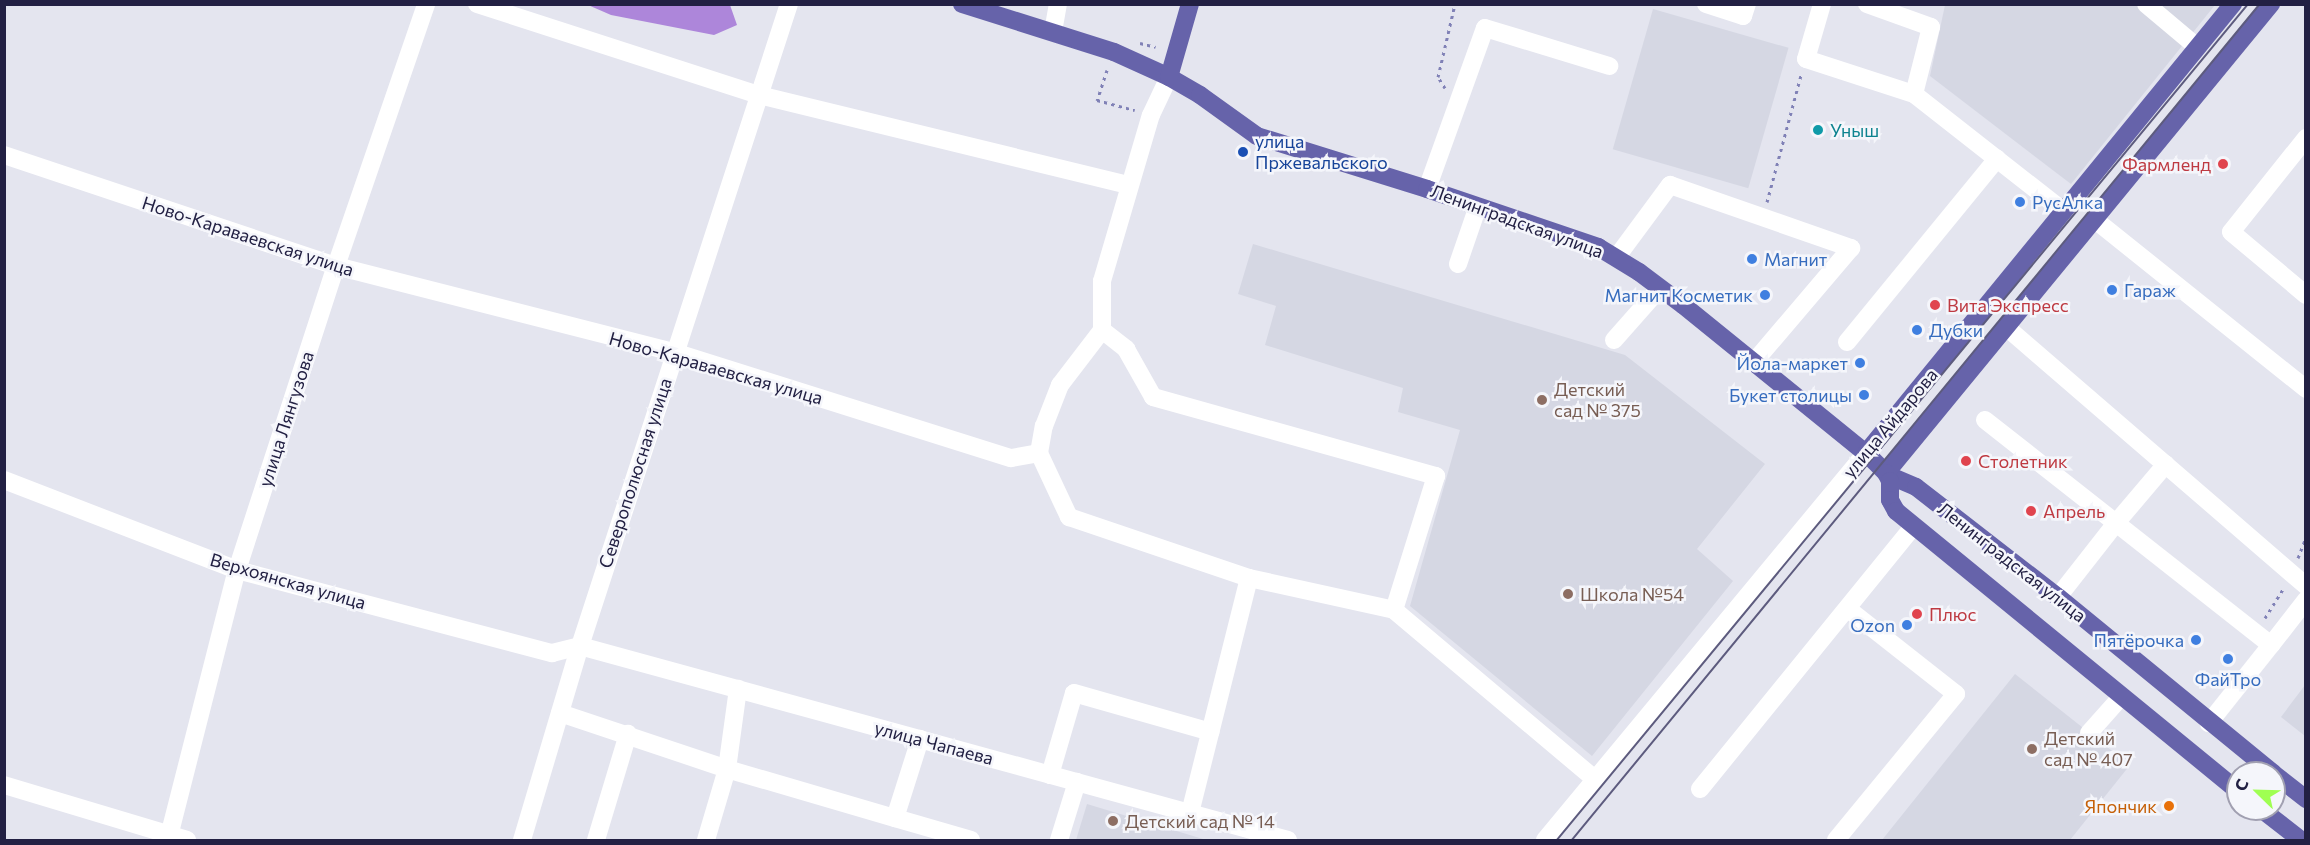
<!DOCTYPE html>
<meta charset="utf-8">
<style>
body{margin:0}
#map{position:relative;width:2310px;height:845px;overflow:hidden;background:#e4e5ef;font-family:Commissioner,sans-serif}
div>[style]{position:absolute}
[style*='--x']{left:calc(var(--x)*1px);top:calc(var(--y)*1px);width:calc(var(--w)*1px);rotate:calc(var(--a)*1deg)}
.built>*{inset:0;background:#d5d7e3;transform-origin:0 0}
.water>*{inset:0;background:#ad86da}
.path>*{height:3px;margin-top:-1.5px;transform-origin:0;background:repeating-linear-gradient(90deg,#8081b6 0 3px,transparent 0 7.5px)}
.minor>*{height:18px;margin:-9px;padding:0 9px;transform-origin:9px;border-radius:9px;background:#fff}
.major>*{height:18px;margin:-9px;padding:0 9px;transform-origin:9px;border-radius:9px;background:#6663aa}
.tram>*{height:1.5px;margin:-0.75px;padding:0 0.75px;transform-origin:0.75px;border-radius:0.75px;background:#5d5b7e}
.dots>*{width:16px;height:16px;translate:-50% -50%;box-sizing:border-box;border:3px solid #f5f6fb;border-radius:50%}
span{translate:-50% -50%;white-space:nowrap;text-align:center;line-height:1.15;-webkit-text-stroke:5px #f5f6fb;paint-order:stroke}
.culture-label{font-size:18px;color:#0d838f}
.left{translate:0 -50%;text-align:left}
.transit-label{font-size:18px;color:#164399}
.health-label{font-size:18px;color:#be3a42}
.right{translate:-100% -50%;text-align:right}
.shop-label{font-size:18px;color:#366cbe}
.street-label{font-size:18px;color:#222043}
.education-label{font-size:18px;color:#785e54}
.food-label{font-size:18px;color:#c56008}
.frame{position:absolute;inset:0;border:6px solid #222043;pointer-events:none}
.north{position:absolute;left:2226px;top:761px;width:60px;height:60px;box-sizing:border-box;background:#f5f6fb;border:2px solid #a1a0b1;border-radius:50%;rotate:293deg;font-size:16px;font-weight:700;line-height:24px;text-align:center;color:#222043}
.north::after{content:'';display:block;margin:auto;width:21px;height:27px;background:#9fff52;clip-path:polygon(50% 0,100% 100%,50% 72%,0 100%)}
</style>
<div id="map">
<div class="built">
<div style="clip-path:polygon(1945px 5px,2215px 5px,2071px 184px,1930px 76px)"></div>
<div style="left:1653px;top:9px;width:141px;height:146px;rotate:16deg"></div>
<div style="clip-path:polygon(1253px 244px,1625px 355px,1765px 464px,1697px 549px,1733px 581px,1592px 756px,1410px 606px,1460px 430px,1398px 412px,1403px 388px,1265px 345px,1276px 306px,1238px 294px)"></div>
<div style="clip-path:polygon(2015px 674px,2130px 765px,2070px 840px,1882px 840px)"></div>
<div style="clip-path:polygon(2305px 685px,2305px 736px,2281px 717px)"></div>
<div style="clip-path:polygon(1087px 804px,1203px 839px,1203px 840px,1076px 840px)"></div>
</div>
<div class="water">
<div style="clip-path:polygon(588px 5px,730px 5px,737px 25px,714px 35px,611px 15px)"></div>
</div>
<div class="path">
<div style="--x:1140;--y:43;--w:16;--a:14"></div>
<div style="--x:1107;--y:70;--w:32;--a:108"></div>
<div style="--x:1097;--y:100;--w:39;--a:15"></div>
<div style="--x:1445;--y:88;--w:13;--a:-122"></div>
<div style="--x:1438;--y:77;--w:75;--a:-76.9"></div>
<div style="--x:1767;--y:202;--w:131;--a:-75"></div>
<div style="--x:2298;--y:558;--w:22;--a:-69"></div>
<div style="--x:2265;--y:618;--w:36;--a:-58"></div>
</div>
<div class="minor">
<div style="--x:477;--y:4;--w:296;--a:17.9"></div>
<div style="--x:759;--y:95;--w:381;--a:13.7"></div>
<div style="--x:1706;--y:4;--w:39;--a:18"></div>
<div style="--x:1743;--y:16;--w:13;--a:-72"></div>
<div style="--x:1822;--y:4;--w:57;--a:106.2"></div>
<div style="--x:1806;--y:59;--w:114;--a:18"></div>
<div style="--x:1914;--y:94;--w:189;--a:38.1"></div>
<div style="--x:1867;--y:4;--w:68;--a:19.8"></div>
<div style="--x:1931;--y:27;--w:69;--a:104.2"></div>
<div style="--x:2146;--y:4;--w:67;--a:40.1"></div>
<div style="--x:1053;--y:32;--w:28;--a:-80"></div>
<div style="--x:2306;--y:138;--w:120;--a:128.6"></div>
<div style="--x:2231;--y:232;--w:98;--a:40"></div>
<div style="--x:4;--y:155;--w:350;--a:18.5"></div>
<div style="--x:336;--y:266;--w:349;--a:14.3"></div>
<div style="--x:674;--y:352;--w:353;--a:17.5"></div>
<div style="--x:1011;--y:458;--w:28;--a:-10"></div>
<div style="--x:1039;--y:453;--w:27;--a:-80"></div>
<div style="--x:1044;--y:426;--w:44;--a:-68.7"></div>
<div style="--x:1060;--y:385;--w:69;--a:-52.6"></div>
<div style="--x:1102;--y:330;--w:49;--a:-90"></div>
<div style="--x:1102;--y:281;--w:173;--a:-73.6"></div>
<div style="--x:1151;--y:115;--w:42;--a:-64.7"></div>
<div style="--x:1427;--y:189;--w:171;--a:-70.2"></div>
<div style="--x:1485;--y:28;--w:130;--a:17"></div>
<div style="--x:2094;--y:219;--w:272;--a:38.7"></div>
<div style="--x:1616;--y:258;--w:91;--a:-53.5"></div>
<div style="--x:1670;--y:185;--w:192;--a:19.2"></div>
<div style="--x:1851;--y:248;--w:151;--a:130.4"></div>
<div style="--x:1458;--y:264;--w:61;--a:-71"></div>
<div style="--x:2005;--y:326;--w:398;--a:40.8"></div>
<div style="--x:1102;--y:330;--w:31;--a:38"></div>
<div style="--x:1126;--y:349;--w:55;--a:60.6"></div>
<div style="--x:1153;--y:397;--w:294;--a:15.6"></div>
<div style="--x:1436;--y:476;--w:140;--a:107.4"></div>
<div style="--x:1614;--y:340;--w:69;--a:-48.5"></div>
<div style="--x:1847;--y:342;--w:237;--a:-50.7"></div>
<div style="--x:1985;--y:420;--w:167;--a:38.2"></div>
<div style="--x:2116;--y:523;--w:77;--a:-49.7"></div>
<div style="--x:1039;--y:453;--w:71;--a:64.9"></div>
<div style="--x:1069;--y:517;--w:190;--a:18.7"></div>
<div style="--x:1249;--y:578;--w:242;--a:104.1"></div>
<div style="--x:4;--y:480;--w:250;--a:21.1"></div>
<div style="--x:237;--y:570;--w:326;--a:14.8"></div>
<div style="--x:552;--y:653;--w:29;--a:-14"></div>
<div style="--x:580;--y:646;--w:734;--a:15.32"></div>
<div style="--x:1249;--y:578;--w:148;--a:12.4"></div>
<div style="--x:1394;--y:610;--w:263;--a:40.1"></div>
<div style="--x:2058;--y:597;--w:94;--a:-51.9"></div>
<div style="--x:2116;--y:523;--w:197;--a:38.2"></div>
<div style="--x:2271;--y:645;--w:100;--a:128.5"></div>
<div style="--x:2271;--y:645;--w:57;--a:-52.1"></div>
<div style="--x:560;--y:713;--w:176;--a:18.5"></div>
<div style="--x:727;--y:769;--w:175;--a:16.3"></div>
<div style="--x:895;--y:818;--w:83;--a:-72.4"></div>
<div style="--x:2089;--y:733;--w:48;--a:-48.4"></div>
<div style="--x:1050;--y:775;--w:85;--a:-73.7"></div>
<div style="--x:1074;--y:693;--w:142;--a:15.9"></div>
<div style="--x:4;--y:785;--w:191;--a:16.7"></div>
<div style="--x:1700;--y:789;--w:339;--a:-50.9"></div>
<div style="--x:895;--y:818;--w:79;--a:16.1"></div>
<div style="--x:168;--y:840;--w:279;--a:-75.7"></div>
<div style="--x:237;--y:570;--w:320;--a:-72"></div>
<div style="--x:336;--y:266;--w:277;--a:-71"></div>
<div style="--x:522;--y:840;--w:202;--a:-73.4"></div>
<div style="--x:580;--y:646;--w:675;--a:-71.97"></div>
<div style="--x:596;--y:840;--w:111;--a:-73.2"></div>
<div style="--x:706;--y:840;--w:74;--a:-73.5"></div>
<div style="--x:727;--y:769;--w:81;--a:-82.2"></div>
<div style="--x:1059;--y:840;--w:61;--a:-72.8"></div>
<div style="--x:1545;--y:840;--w:503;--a:-50.33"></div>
<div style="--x:1836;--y:840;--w:189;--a:-50.6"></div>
<div style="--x:1956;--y:694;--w:137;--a:-141.8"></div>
</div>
<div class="major">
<div style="--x:962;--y:4;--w:159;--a:17.5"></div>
<div style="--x:1114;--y:52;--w:60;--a:24.4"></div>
<div style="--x:1169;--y:77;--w:36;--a:30"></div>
<div style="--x:1200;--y:95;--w:70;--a:35.7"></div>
<div style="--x:1257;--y:136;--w:178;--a:17.3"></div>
<div style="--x:1427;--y:189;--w:181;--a:18.7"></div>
<div style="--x:1598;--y:247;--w:48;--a:31.4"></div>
<div style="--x:1639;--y:272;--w:55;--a:36.9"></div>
<div style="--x:1683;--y:305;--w:235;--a:39"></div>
<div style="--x:1866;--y:453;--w:31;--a:45"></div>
<div style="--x:1888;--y:475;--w:30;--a:23"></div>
<div style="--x:1916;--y:487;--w:180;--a:37.8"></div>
<div style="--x:2058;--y:597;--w:278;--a:39.3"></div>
<div style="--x:1169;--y:77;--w:76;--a:-74"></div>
<div style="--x:1866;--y:453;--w:580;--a:-50.74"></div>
<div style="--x:1886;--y:473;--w:607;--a:-50.62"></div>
<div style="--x:1886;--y:473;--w:9;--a:63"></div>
<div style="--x:1890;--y:481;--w:19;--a:90"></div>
<div style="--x:1890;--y:500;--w:13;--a:61"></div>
<div style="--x:1896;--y:511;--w:442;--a:39.3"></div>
<div style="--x:2274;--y:774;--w:41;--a:38"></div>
<div style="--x:2261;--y:809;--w:51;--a:37.8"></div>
</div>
<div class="tram">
<div style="--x:1557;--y:840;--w:1085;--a:-50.42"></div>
<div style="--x:1572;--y:840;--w:1083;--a:-50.55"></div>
</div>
<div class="dots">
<div style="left:1818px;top:130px;background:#0f9aa8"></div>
<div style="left:1243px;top:152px;background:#1a4fb4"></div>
<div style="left:2223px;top:164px;background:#e0444e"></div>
<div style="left:2020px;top:202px;background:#3f7fe0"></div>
<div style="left:1752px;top:259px;background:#3f7fe0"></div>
<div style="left:2112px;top:290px;background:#3f7fe0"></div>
<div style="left:1765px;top:295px;background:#3f7fe0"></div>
<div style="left:1935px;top:305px;background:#e0444e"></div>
<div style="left:1917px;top:330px;background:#3f7fe0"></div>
<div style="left:1860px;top:363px;background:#3f7fe0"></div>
<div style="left:1864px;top:395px;background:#3f7fe0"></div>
<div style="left:1542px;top:400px;background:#8d6e63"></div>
<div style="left:1966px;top:461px;background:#e0444e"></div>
<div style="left:2031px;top:511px;background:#e0444e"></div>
<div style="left:1568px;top:594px;background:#8d6e63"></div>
<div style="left:1917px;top:614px;background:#e0444e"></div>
<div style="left:1907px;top:625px;background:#3f7fe0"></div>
<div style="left:2196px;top:640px;background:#3f7fe0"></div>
<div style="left:2228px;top:659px;background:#3f7fe0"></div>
<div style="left:2032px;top:749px;background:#8d6e63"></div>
<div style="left:2169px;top:806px;background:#e8710a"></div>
<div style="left:1113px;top:821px;background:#8d6e63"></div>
</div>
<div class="culture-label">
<span class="left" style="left:1830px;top:130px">Уныш</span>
</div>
<div class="transit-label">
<span class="left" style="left:1255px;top:152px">улица<br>Пржевальского</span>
</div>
<div class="health-label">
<span class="right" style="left:2211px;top:164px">Фармленд</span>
<span class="left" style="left:1947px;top:305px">Вита Экспресс</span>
<span class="left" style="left:1978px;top:461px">Столетник</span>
<span class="left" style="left:2043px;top:511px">Апрель</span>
<span class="left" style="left:1929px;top:614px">Плюс</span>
</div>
<div class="shop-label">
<span class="left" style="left:2032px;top:202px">РусАлка</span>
<span class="left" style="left:1764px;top:259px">Магнит</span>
<span class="left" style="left:2124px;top:290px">Гараж</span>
<span class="right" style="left:1753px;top:295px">Магнит Косметик</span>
<span class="left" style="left:1929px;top:330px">Дубки</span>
<span class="right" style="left:1848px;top:363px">Йола-маркет</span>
<span class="right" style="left:1852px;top:395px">Букет столицы</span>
<span class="right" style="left:1895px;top:625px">Ozon</span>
<span class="right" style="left:2184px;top:640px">Пятёрочка</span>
<span style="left:2228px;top:679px">ФайТро</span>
</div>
<div class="street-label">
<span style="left:1517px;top:221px;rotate:20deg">Ленинградская улица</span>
<span style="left:248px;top:236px;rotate:18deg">Ново-Караваевская улица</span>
<span style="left:716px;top:368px;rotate:16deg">Ново-Караваевская улица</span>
<span style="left:286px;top:419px;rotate:-72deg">улица Лянгузова</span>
<span style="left:1890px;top:423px;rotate:-50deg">улица Айдарова</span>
<span style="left:635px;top:473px;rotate:-72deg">Северополюсная улица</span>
<span style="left:2012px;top:562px;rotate:38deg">Ленинградская улица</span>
<span style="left:288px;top:581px;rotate:16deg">Верхоянская улица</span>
<span style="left:934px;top:743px;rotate:15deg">улица Чапаева</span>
</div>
<div class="education-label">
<span class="left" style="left:1554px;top:400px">Детский<br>сад № 375</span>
<span class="left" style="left:1580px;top:594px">Школа №54</span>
<span class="left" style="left:2044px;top:749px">Детский<br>сад № 407</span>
<span class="left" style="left:1125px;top:821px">Детский сад № 14</span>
</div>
<div class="food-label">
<span class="right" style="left:2157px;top:806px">Япончик</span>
</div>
<div class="frame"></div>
<div class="north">С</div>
</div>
